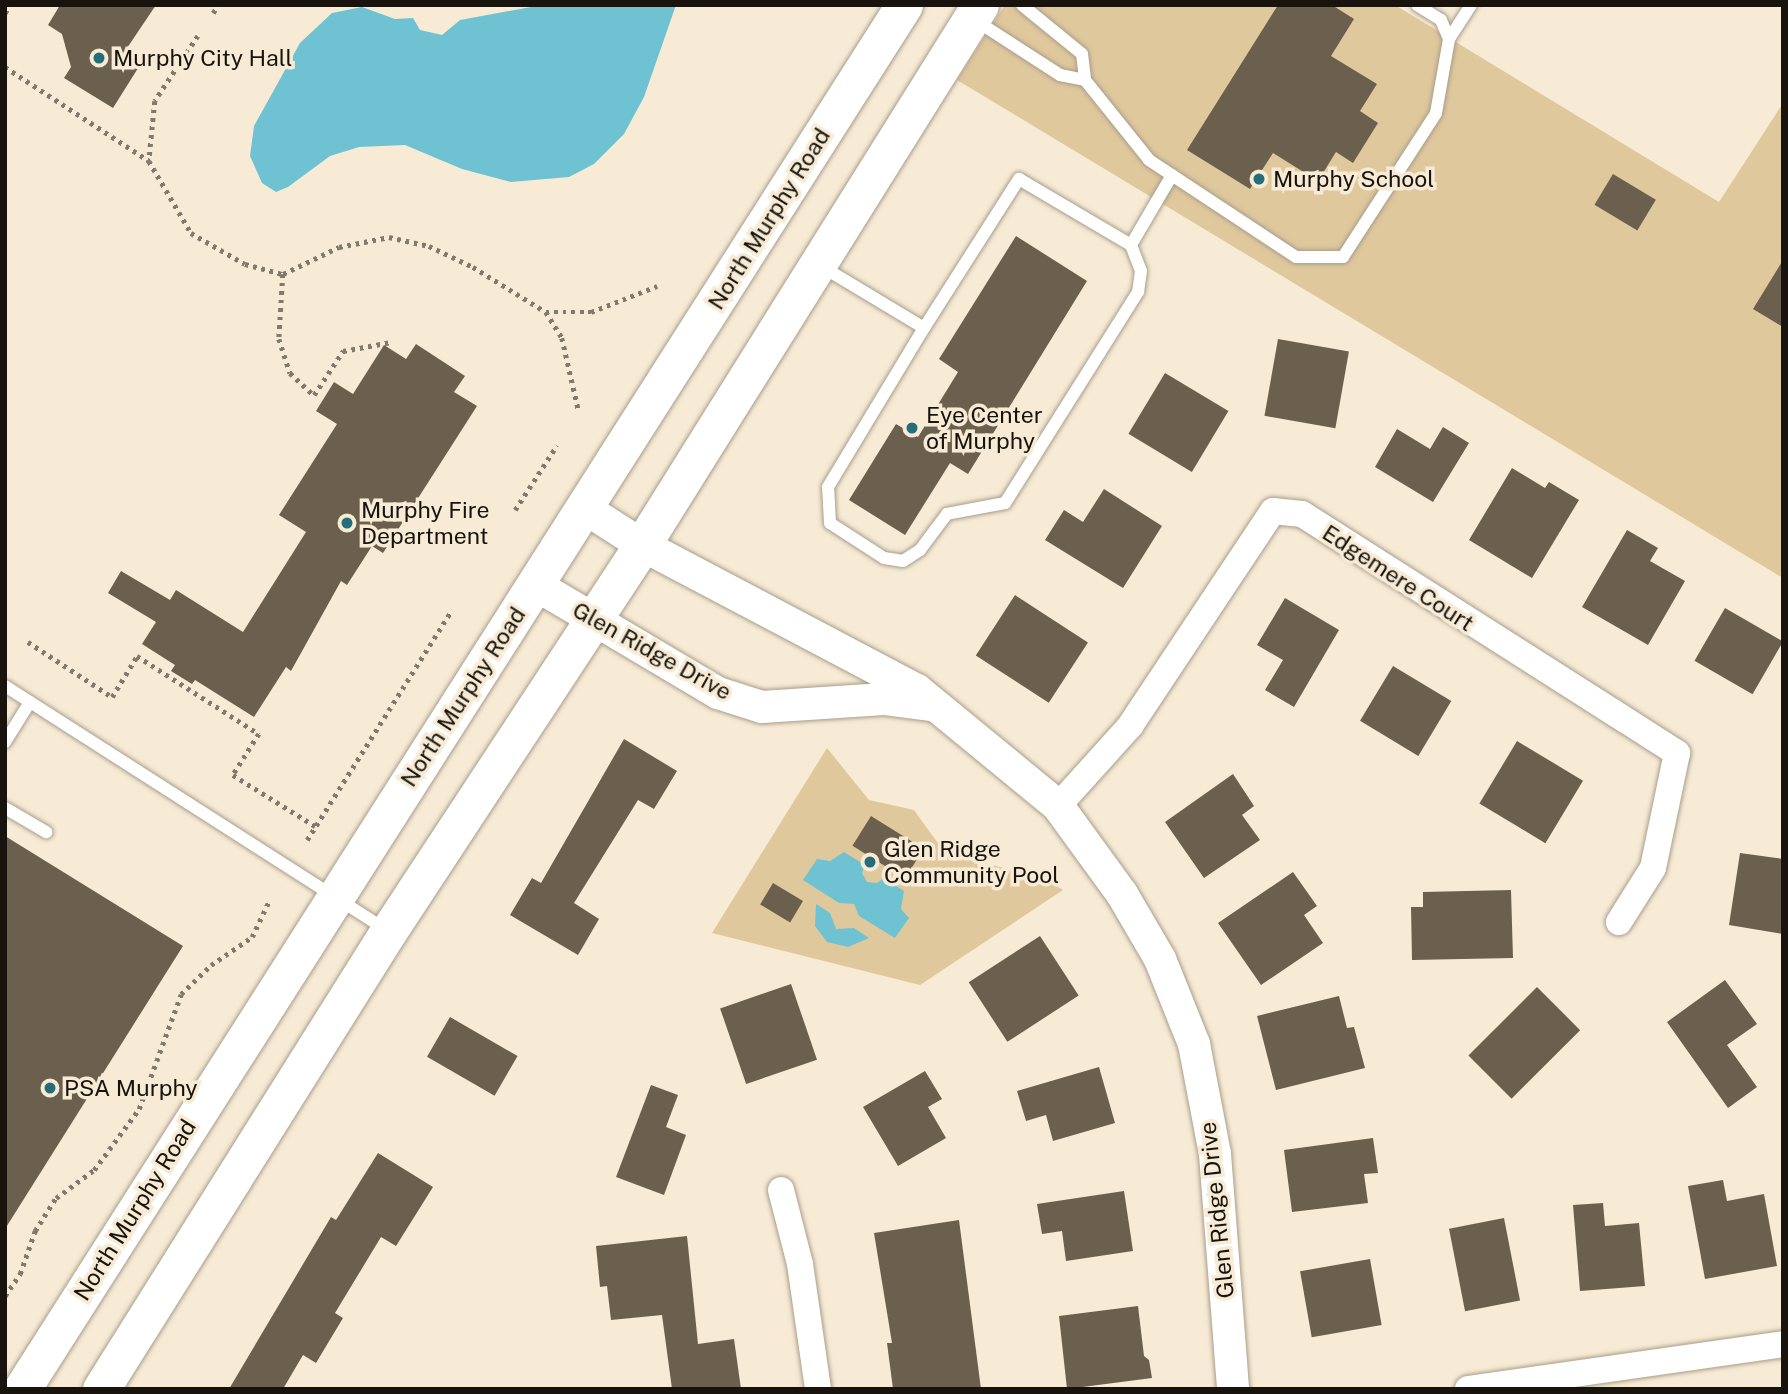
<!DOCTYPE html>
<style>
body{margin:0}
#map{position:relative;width:1788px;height:1394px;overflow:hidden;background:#f7ebd6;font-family:"Public Sans",sans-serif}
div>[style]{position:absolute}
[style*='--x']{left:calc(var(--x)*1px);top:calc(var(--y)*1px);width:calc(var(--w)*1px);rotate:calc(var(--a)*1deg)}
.green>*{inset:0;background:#e0c89d}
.water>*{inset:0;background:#6fc2d2}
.building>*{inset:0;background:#6b604e;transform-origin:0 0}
.path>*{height:4.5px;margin-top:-2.25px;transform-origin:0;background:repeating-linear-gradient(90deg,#81796c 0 3.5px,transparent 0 8.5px)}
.roads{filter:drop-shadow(0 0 2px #a99e8a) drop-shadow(0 0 2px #a99e8a)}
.service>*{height:12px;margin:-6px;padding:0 6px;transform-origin:6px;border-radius:6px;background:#fff}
.minor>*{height:26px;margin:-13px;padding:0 13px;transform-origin:13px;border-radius:13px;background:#fff}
.tertiary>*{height:32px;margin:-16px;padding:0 16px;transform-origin:16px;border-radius:16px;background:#fff}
.secondary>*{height:37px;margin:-18.5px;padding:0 18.5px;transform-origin:18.5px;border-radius:18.5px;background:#fff}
.dots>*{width:19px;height:19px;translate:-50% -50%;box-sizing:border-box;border:4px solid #f7ebd6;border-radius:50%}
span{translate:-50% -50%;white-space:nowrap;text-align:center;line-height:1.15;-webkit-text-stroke:7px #f7ebd6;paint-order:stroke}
.poi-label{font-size:23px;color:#18140d}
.left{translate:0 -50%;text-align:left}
.street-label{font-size:23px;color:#18140d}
.frame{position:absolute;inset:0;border:7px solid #18140d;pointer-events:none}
</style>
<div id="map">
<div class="green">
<div style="clip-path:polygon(1005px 5px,1395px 5px,1719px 202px,1783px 103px,1783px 578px,957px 80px)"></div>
<div style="clip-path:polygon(827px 748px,869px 800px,914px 810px,945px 853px,1044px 878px,1063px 890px,920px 985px,712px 933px)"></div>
</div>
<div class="water">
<div style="clip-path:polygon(542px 5px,676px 5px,644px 97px,624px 134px,594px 164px,569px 177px,511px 182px,462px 169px,405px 145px,359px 147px,330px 156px,288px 187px,276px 192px,262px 183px,250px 156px,254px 126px,300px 43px,332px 13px,362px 7px,395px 19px,413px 18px,420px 30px,442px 35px,460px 20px)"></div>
<div style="clip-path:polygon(844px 852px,865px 865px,862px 873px,867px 882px,877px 883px,884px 878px,904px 891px,901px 909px,909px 918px,895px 938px,859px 916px,854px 904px,839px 903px,803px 880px,817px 859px,830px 861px)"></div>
<div style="clip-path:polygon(816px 904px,830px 913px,836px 929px,854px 928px,869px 938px,848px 947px,827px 942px,815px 926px)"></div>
</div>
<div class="building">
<div style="clip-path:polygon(60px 5px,156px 5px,123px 54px,140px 65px,113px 108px,64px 78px,71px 67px,62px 34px,48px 25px)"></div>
<div style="clip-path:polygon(1278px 5px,1332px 5px,1354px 19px,1331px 56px,1377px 84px,1360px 111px,1378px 123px,1353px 163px,1336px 152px,1318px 181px,1273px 153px,1250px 189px,1187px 150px)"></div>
<div style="left:1613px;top:174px;width:50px;height:36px;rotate:31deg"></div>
<div style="clip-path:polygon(1016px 236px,1087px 281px,968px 474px,950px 463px,905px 535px,849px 500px,896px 424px,918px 437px,958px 372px,939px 359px)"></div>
<div style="clip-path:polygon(1783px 260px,1783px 327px,1753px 309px)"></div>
<div style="left:1278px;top:339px;width:72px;height:78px;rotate:10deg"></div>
<div style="clip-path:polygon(416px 344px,465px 376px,454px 392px,477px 406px,383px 553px,372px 546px,347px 585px,341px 581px,291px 671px,286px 667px,254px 717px,195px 680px,192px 684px,171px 671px,175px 665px,142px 644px,156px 622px,108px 593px,121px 571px,170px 600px,176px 590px,243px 632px,306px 532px,279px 515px,337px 424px,316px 411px,334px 382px,353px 394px,384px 345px,406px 359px)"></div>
<div style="left:1165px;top:373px;width:74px;height:71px;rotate:31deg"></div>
<div style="clip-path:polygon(1443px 427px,1469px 443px,1433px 502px,1375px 467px,1397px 429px,1430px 449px)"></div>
<div style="clip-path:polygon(1512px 468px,1545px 488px,1549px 482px,1579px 500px,1532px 578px,1469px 540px)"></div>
<div style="clip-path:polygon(1104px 489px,1162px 526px,1123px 588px,1045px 540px,1064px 510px,1083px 522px)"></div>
<div style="clip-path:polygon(1627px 530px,1658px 548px,1650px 561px,1685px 581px,1648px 645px,1582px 607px)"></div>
<div style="left:1015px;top:595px;width:87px;height:72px;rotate:33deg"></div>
<div style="clip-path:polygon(1285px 598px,1339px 630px,1294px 707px,1265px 690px,1283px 660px,1257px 645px)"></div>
<div style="left:1725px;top:608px;width:67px;height:61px;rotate:30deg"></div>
<div style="left:1393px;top:666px;width:68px;height:64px;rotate:31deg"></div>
<div style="clip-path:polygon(624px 739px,677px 771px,654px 809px,638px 800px,574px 903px,599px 919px,578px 955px,510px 915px,532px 878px,541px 883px)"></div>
<div style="left:1517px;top:741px;width:77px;height:73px;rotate:31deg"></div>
<div style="clip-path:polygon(1233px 774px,1254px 806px,1242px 815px,1260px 840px,1204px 878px,1165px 822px)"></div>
<div style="left:871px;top:816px;width:62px;height:35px;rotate:32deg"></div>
<div style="clip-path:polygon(5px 836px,183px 946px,5px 1229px)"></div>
<div style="clip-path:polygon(1740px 853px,1783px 859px,1783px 934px,1729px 925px)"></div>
<div style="clip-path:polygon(1293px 872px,1317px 906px,1304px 915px,1323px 943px,1261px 985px,1218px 923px)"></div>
<div style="left:773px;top:883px;width:35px;height:25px;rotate:31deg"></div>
<div style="clip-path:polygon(1511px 890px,1513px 958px,1412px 960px,1411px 907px,1423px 907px,1423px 892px)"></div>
<div style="left:1040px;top:936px;width:71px;height:85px;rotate:57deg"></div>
<div style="clip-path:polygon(1725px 980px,1757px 1024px,1727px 1045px,1757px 1087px,1728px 1108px,1667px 1022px)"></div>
<div style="left:791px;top:984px;width:80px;height:75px;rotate:71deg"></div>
<div style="left:1537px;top:987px;width:61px;height:97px;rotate:45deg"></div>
<div style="clip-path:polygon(1339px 996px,1347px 1028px,1354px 1027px,1365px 1068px,1276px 1090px,1257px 1016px)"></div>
<div style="left:450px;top:1017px;width:78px;height:46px;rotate:30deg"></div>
<div style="clip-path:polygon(1099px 1067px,1115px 1123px,1053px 1141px,1046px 1115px,1026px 1121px,1017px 1091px)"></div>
<div style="clip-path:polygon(925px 1071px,942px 1099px,928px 1107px,946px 1138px,898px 1166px,863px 1107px)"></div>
<div style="clip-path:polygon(651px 1085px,678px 1095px,666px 1127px,686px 1135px,664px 1195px,616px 1177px)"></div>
<div style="clip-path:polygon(1373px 1138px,1378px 1173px,1364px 1174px,1368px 1203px,1292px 1212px,1284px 1150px)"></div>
<div style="clip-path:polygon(378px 1153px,433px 1187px,396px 1246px,381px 1237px,335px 1313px,343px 1318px,316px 1363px,303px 1355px,283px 1389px,229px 1389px,331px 1217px,336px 1220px)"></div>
<div style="clip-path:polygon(1723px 1180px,1727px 1201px,1764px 1194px,1777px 1266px,1705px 1279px,1688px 1186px)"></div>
<div style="clip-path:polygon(1124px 1191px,1133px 1251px,1066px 1261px,1062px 1231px,1042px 1234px,1037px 1204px)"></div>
<div style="clip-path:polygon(1603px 1203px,1605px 1226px,1639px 1223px,1645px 1286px,1580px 1291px,1573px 1205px)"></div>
<div style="left:1504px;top:1218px;width:84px;height:56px;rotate:79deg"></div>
<div style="clip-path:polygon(959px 1220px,981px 1389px,893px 1389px,887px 1343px,892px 1343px,874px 1233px)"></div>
<div style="clip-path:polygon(687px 1236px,698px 1344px,734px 1339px,741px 1389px,672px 1389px,662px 1315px,611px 1320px,607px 1286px,600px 1287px,596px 1246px)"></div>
<div style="left:1370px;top:1259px;width:67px;height:71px;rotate:80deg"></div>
<div style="clip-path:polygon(1138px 1306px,1144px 1356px,1149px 1360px,1152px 1378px,1067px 1389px,1059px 1316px)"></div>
</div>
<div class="path">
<div style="--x:5;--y:13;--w:9;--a:-58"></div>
<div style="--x:213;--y:13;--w:9;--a:-58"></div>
<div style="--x:198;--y:36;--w:78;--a:123.5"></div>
<div style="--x:155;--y:101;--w:60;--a:95.7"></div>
<div style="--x:149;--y:161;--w:83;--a:59.7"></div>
<div style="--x:191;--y:233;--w:62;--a:29.9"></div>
<div style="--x:245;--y:264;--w:39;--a:15"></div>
<div style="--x:283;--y:274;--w:62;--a:-25.7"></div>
<div style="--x:339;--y:247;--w:51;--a:-11.3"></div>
<div style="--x:389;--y:237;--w:41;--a:12.7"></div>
<div style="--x:429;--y:246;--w:49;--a:25.5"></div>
<div style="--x:473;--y:267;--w:86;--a:31.7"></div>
<div style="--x:546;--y:312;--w:45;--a:0"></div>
<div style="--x:591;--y:312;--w:71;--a:-21.5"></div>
<div style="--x:5;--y:67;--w:172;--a:33.1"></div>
<div style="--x:283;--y:274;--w:65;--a:93.5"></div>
<div style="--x:279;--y:339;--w:36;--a:72"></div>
<div style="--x:290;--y:373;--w:33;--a:43"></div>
<div style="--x:314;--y:395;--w:53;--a:-56.6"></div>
<div style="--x:343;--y:351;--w:49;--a:-10.6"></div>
<div style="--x:546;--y:312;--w:31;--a:58"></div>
<div style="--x:562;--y:338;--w:76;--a:77.1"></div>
<div style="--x:515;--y:510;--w:77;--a:-57.1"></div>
<div style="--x:28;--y:642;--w:100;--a:33.2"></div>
<div style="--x:112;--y:697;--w:48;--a:-58.6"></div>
<div style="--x:137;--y:656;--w:145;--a:32.6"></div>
<div style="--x:259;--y:734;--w:49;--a:122.4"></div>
<div style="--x:233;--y:775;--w:97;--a:31.9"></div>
<div style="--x:307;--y:840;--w:272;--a:-57.8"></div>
<div style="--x:5;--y:1296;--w:27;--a:-56"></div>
<div style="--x:20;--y:1274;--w:46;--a:-70.8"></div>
<div style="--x:35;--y:1231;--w:39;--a:-58"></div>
<div style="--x:56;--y:1198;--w:47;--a:-36.4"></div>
<div style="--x:94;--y:1170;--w:76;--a:-53.6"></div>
<div style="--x:139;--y:1109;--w:122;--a:-69.9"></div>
<div style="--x:181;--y:994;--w:42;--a:-44"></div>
<div style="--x:211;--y:965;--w:50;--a:-34.3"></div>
<div style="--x:252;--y:937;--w:42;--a:-64.7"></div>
</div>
<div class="roads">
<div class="service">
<div style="--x:1022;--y:5;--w:77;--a:39.2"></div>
<div style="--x:1082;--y:54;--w:26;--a:83"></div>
<div style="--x:1085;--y:80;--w:102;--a:51.3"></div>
<div style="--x:1149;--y:160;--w:176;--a:33.4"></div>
<div style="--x:1296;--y:257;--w:47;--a:0"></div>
<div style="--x:1343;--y:257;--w:171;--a:-57.1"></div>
<div style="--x:1436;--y:113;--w:75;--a:-80"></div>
<div style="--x:1449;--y:39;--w:21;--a:-113"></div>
<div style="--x:1441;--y:20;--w:28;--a:-148"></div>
<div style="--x:975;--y:20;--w:101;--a:32.9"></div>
<div style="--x:1060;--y:75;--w:25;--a:11"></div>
<div style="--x:1449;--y:39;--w:40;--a:-57.1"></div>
<div style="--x:1131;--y:245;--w:81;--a:-59.6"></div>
<div style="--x:821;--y:266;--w:120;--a:31"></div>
<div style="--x:924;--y:328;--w:177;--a:-57.5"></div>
<div style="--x:1019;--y:179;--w:130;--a:30.5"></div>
<div style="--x:1131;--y:245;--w:28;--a:69"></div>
<div style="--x:1141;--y:271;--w:21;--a:98"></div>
<div style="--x:1138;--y:292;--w:249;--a:122.2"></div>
<div style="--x:1005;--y:503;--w:59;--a:169.3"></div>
<div style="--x:947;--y:514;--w:45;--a:126.9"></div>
<div style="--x:920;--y:550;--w:20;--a:147"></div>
<div style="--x:903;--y:561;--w:19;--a:-171"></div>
<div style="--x:884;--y:558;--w:64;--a:-147.1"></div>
<div style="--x:830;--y:523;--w:36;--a:-93"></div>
<div style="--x:828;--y:487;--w:186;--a:-58.9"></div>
<div style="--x:5;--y:686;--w:451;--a:32.6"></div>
<div style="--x:5;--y:742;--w:47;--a:-58"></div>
<div style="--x:5;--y:808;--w:48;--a:30.3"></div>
</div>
<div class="minor">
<div style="--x:1058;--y:806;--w:108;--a:-48"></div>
<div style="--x:1130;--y:726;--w:258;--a:-56.4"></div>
<div style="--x:1273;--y:511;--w:29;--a:6"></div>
<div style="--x:1302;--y:514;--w:445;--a:32.5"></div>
<div style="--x:1677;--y:753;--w:117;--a:101.8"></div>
<div style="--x:1653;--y:868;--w:64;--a:122.2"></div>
<div style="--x:781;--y:1190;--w:76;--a:75.6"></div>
<div style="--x:800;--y:1264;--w:126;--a:81.8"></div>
<div style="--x:1468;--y:1389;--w:318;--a:-8.1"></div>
</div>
<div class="tertiary">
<div style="--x:586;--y:509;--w:67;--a:32.7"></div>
<div style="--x:642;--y:545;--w:311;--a:27.8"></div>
<div style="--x:917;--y:690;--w:183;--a:39.4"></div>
<div style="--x:1058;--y:806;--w:109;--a:54"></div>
<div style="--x:1122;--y:894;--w:75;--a:59.7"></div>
<div style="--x:1160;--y:959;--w:92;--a:68.2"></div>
<div style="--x:1194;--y:1044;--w:112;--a:79.2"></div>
<div style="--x:1215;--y:1154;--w:236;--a:85.6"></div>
<div style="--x:536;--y:585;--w:212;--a:30.7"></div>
<div style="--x:718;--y:693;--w:46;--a:17.7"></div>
<div style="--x:762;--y:707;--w:122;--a:-3.8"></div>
<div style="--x:884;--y:699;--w:46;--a:7.4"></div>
</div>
<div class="secondary">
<div style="--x:22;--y:1389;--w:1641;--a:-57.49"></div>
<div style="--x:101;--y:1389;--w:540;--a:-57.87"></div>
<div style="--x:388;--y:932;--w:463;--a:-56.7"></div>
<div style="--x:642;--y:545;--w:637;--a:-57.96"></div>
</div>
</div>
<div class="dots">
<div style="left:99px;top:58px;background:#256d79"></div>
<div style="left:1259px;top:179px;background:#256d79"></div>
<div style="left:912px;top:428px;background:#256d79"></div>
<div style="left:347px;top:523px;background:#256d79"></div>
<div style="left:870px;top:862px;background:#256d79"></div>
<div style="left:50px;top:1088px;background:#256d79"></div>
</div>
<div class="poi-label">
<span class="left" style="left:113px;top:58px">Murphy City Hall</span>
<span class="left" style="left:1273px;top:179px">Murphy School</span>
<span class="left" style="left:926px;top:428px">Eye Center<br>of Murphy</span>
<span class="left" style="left:361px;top:523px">Murphy Fire<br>Department</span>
<span class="left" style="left:884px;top:862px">Glen Ridge<br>Community Pool</span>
<span class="left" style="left:64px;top:1088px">PSA Murphy</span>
</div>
<div class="street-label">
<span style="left:769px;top:219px;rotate:-58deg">North Murphy Road</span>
<span style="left:1398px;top:578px;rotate:33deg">Edgemere Court</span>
<span style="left:652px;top:651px;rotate:29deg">Glen Ridge Drive</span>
<span style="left:463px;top:697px;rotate:-57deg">North Murphy Road</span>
<span style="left:135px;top:1210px;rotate:-58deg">North Murphy Road</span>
<span style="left:1217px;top:1210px;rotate:-96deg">Glen Ridge Drive</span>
</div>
<div class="frame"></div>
</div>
